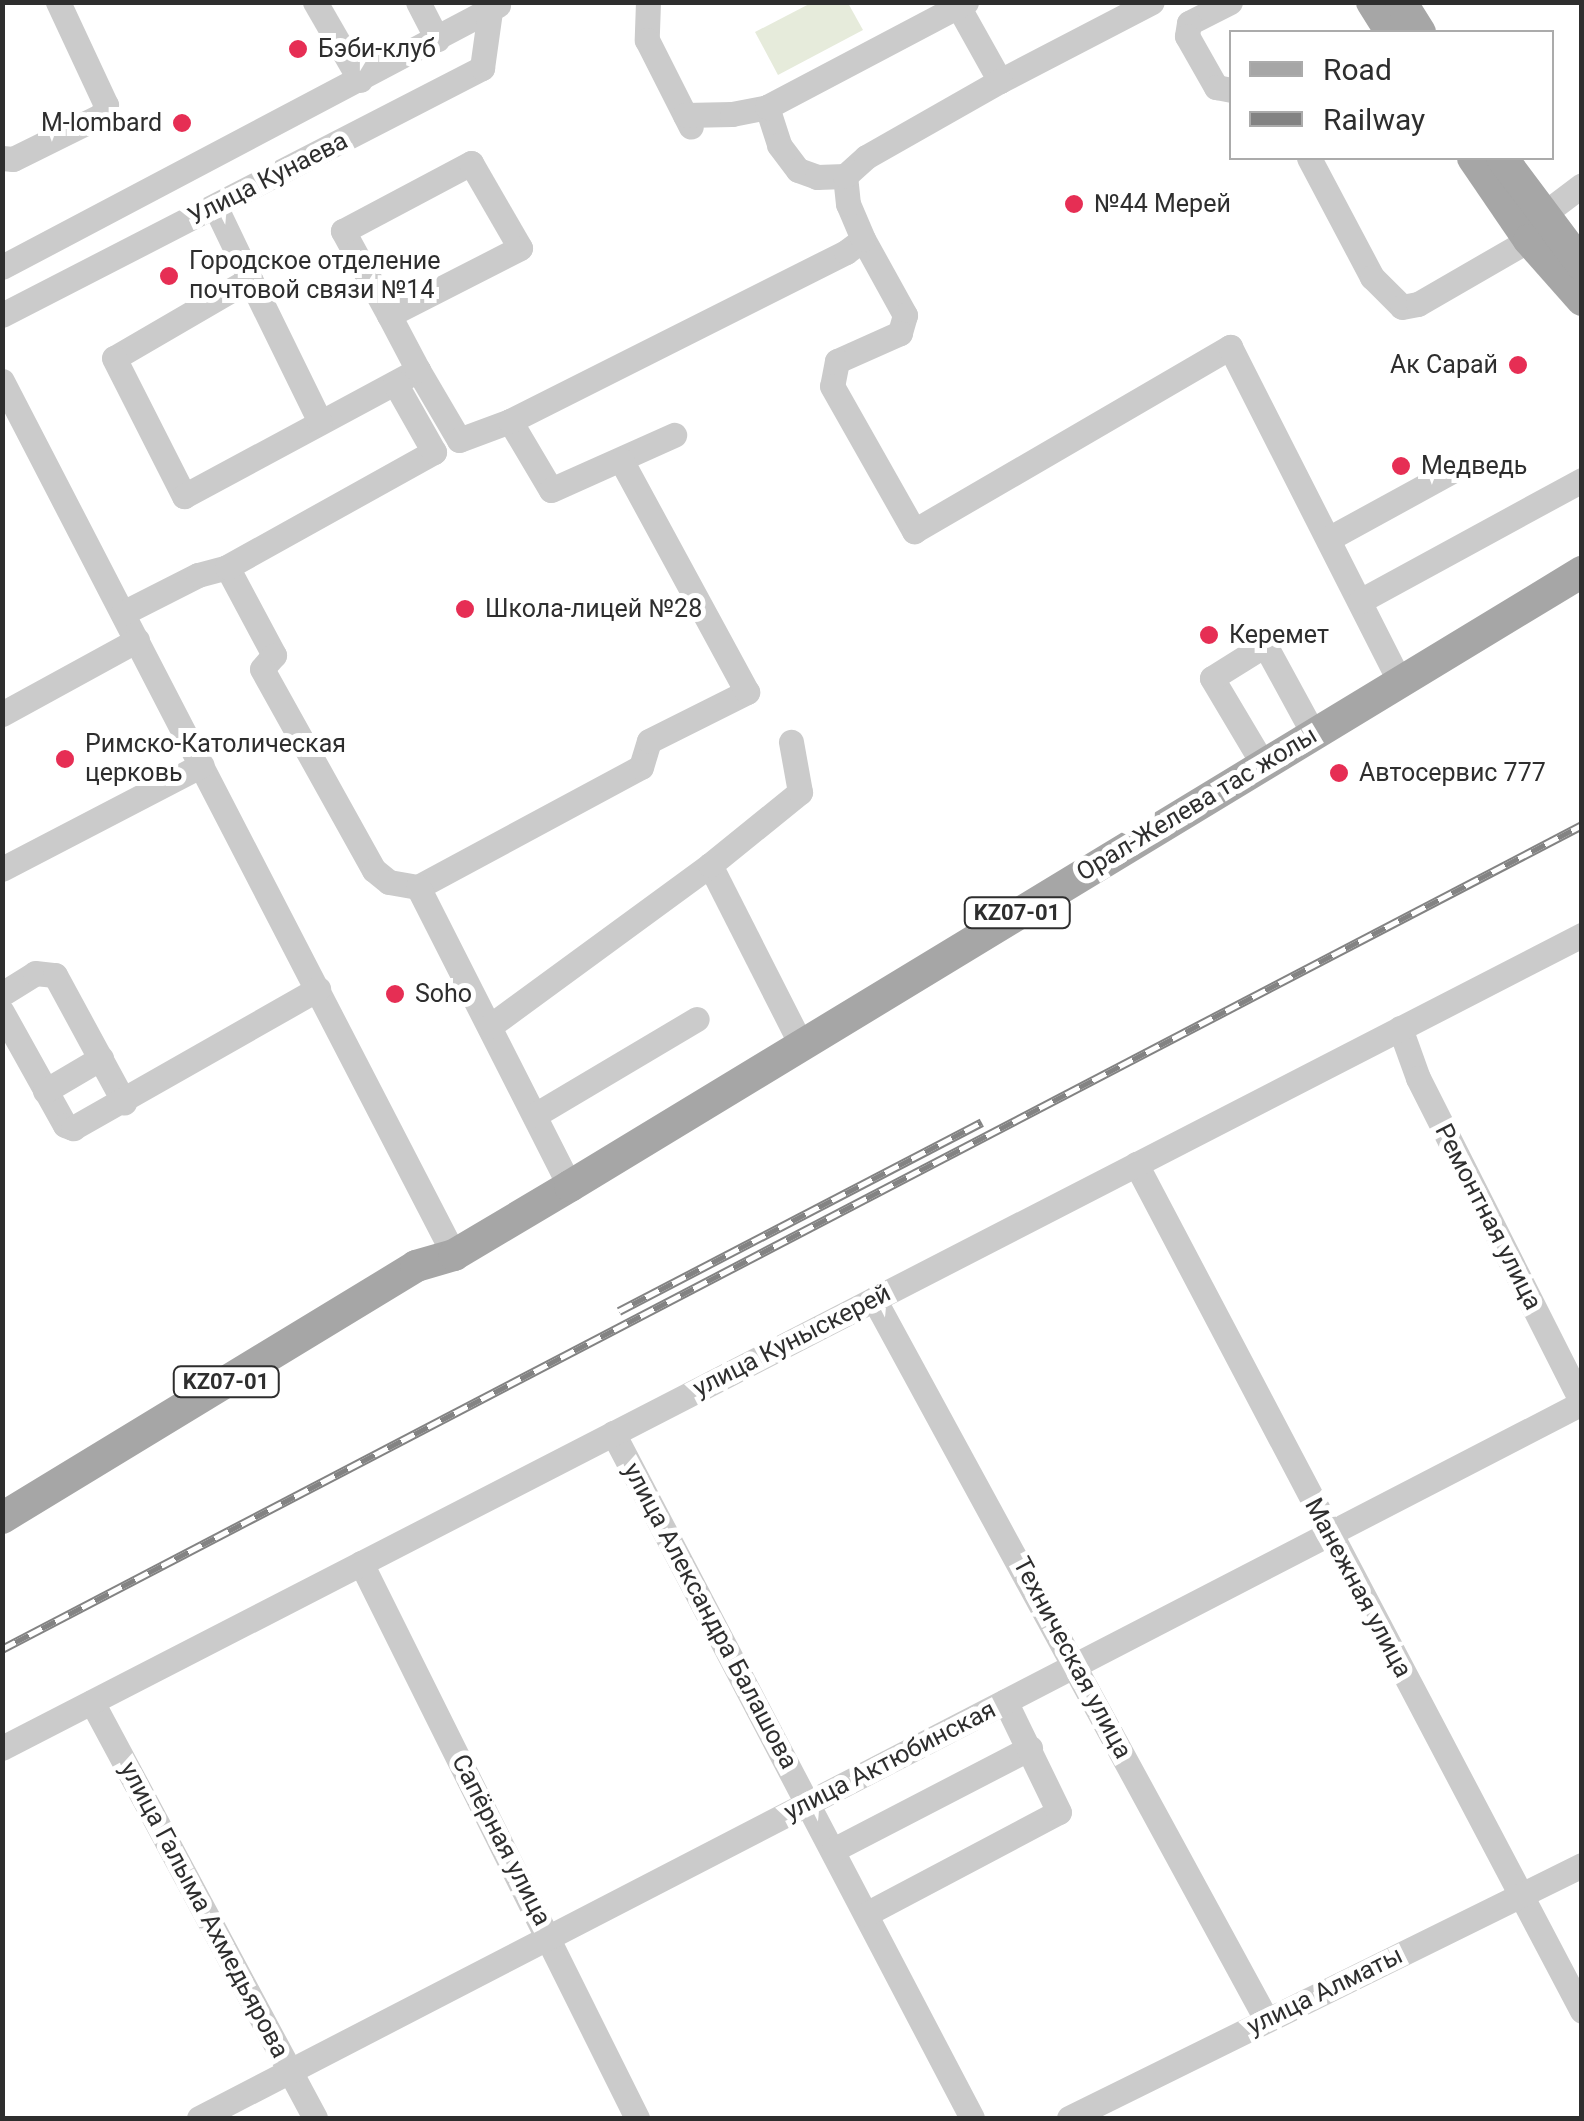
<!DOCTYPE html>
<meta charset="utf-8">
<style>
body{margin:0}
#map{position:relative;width:1584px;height:2121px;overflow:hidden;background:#fff;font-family:Roboto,sans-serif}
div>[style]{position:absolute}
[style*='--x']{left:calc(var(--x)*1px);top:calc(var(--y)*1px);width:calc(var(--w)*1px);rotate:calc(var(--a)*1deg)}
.green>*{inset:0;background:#e6ebdb}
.minor>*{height:25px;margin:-12.5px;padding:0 12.5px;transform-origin:12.5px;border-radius:12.5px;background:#cbcbcb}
.major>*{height:32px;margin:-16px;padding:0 16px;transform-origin:16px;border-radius:16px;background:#a6a6a6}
.rail>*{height:9px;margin-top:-4.5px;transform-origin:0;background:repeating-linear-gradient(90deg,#fff 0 15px,#838383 0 30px);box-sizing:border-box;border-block:2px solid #838383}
.dots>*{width:28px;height:28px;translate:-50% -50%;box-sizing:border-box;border:5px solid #fff;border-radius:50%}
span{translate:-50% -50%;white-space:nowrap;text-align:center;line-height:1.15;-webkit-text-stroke:10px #fff;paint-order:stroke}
.shield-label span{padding:2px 8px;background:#fff;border:2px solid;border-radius:8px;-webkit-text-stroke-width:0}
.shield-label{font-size:22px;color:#2e2e2e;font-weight:700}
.poi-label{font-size:25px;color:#2e2e2e}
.left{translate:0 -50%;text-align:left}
.right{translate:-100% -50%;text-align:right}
.street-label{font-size:25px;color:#2e2e2e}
.frame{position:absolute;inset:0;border:5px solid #2e2e2e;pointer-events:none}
.legend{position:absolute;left:1229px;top:30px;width:325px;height:130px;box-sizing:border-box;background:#fff;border:2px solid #ababab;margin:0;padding:12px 18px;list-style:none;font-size:30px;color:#2e2e2e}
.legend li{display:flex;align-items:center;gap:20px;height:50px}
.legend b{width:50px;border:2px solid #ababab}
</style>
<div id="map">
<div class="green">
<div style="clip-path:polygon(811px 3px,848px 3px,863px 30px,778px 75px,755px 32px)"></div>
</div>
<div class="minor">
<div style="--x:315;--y:2;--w:90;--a:60"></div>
<div style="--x:418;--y:2;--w:42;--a:62.8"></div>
<div style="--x:648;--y:2;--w:38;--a:92"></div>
<div style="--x:647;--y:40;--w:97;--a:63.2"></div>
<div style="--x:1230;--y:2;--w:46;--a:152.9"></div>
<div style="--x:1189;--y:23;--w:13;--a:99"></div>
<div style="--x:1187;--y:36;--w:59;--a:60.4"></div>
<div style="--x:1216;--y:87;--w:16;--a:11"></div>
<div style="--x:958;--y:6;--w:86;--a:60.8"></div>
<div style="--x:1000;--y:81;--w:171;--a:-27.5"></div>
<div style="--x:767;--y:107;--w:40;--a:72"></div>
<div style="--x:779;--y:145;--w:31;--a:53"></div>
<div style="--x:798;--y:170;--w:20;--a:20"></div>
<div style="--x:817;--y:177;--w:28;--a:-2"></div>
<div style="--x:685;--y:115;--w:47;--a:-1.2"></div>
<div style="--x:732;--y:114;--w:36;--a:-11"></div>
<div style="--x:767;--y:107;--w:225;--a:-27.8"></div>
<div style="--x:2;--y:158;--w:11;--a:5"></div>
<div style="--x:13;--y:159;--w:99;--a:-26.3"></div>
<div style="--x:102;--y:115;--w:11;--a:-68"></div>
<div style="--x:106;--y:105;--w:114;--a:-115"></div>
<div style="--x:1309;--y:158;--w:135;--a:62.1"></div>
<div style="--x:1372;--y:277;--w:42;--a:45"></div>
<div style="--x:1402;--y:307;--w:16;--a:-11"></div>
<div style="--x:1418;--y:304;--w:128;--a:-30"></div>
<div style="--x:215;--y:206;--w:81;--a:64.4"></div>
<div style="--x:250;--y:279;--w:157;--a:149.8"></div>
<div style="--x:114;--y:358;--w:155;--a:63.1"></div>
<div style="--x:184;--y:496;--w:266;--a:-28.3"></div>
<div style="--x:418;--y:370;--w:81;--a:59.6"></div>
<div style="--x:459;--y:440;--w:54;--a:-20.4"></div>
<div style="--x:510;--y:421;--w:80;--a:59.3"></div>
<div style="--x:551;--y:490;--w:135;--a:-24.1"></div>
<div style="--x:1541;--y:216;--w:51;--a:-37.1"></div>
<div style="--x:863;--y:239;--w:87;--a:61.1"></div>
<div style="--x:905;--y:315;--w:19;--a:106"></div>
<div style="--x:900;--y:333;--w:69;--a:156"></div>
<div style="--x:837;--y:361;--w:25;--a:101"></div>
<div style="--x:832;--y:386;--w:167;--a:60.5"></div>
<div style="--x:914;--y:531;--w:366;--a:-30.2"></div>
<div style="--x:1230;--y:347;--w:376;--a:63.1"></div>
<div style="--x:2;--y:267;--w:561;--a:-27.84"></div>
<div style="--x:250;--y:279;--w:159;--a:63.9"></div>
<div style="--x:2;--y:315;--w:540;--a:-27.23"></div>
<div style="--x:482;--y:68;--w:58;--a:-82"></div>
<div style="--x:389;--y:315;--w:96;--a:-118.7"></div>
<div style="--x:343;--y:231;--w:145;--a:-28"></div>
<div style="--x:471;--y:163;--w:98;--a:60"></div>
<div style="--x:520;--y:248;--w:147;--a:152.9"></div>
<div style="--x:389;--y:315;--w:62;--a:62.2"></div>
<div style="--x:2;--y:381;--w:984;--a:62.65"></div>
<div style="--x:510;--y:421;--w:376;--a:-26.7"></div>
<div style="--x:846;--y:252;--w:21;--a:-37"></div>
<div style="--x:863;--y:239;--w:38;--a:-113"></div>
<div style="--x:848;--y:204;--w:28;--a:-96"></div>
<div style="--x:845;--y:176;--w:28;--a:-42"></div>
<div style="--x:866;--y:157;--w:154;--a:-29.6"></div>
<div style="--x:1328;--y:539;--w:146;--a:-28.7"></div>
<div style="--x:227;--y:567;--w:100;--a:61.9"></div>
<div style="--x:274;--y:655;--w:18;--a:131"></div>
<div style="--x:262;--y:669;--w:230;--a:60.9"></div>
<div style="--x:374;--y:870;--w:19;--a:39"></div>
<div style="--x:389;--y:882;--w:29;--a:10"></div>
<div style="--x:418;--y:887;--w:253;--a:-28.3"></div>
<div style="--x:641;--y:767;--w:27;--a:-73"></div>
<div style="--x:649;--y:741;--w:110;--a:-26.6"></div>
<div style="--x:747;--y:692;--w:264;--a:-118.5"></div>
<div style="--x:1360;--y:601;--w:253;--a:-28.6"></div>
<div style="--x:123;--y:613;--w:84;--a:-26.9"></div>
<div style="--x:198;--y:575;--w:30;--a:-15"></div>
<div style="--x:227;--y:567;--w:237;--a:-29.1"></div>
<div style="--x:434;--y:452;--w:79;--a:-119.5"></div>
<div style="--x:2;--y:714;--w:154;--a:-28.7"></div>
<div style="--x:1263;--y:764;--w:100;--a:-120.7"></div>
<div style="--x:1212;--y:678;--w:62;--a:-31.9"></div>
<div style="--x:1265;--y:645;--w:100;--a:61.4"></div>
<div style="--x:710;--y:865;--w:201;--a:63.1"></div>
<div style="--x:2;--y:869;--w:225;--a:-27.5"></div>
<div style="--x:418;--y:887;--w:335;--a:63.1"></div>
<div style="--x:2;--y:994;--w:39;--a:-32"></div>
<div style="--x:35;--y:973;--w:20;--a:6"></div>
<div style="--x:55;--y:975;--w:145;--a:61.5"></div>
<div style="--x:2;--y:1012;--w:129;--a:60.9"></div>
<div style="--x:65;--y:1125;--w:9;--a:21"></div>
<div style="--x:73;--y:1128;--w:282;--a:-29.6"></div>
<div style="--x:490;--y:1026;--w:273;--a:-36.2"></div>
<div style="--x:710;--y:865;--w:116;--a:-39"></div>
<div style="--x:800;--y:792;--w:51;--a:-100.2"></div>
<div style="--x:1400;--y:1028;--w:53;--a:70.2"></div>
<div style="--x:1418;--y:1078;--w:364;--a:63.2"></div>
<div style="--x:45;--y:1091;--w:65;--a:-30.5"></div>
<div style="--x:535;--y:1115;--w:188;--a:-30.7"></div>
<div style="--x:1136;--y:1164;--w:957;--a:62.23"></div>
<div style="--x:874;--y:1299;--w:820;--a:61.43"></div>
<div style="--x:613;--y:1433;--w:773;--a:62.34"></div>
<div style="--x:361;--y:1563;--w:620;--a:63.56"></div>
<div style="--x:92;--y:1702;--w:472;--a:61.8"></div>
<div style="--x:2;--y:1748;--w:1777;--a:-27.23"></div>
<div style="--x:833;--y:1850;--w:222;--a:-27.4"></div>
<div style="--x:866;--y:1914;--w:218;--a:-27.9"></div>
<div style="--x:1059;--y:1812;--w:123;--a:-115.9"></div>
<div style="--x:199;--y:2118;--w:1557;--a:-27.34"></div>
<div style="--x:1069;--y:2118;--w:572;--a:-26.25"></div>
</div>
<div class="major">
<div style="--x:1372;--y:2;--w:36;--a:58"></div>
<div style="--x:1401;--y:2;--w:36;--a:58"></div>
<div style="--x:1473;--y:158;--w:99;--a:55.7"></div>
<div style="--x:1529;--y:240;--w:80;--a:48.5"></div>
<div style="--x:1502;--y:158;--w:134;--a:53.2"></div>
<div style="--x:2;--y:1518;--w:485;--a:-31.3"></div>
<div style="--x:416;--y:1266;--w:40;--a:-16"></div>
<div style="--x:454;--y:1255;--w:135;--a:-30.7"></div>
<div style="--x:570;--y:1186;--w:1184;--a:-31.25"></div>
</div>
<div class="rail">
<div style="--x:619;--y:1311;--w:409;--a:-27.5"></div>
<div style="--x:2;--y:1649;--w:1782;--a:-27.54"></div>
</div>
<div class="dots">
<div style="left:298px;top:49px;background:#e62e54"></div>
<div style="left:182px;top:123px;background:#e62e54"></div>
<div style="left:1074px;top:204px;background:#e62e54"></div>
<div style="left:169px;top:276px;background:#e62e54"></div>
<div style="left:1518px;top:365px;background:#e62e54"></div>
<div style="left:1401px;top:466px;background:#e62e54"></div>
<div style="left:465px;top:609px;background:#e62e54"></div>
<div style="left:1209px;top:635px;background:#e62e54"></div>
<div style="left:65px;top:759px;background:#e62e54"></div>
<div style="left:1339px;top:773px;background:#e62e54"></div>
<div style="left:395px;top:994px;background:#e62e54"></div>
</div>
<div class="shield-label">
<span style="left:1017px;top:913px">KZ07-01</span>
<span style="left:226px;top:1382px">KZ07-01</span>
</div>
<div class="poi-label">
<span class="left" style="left:318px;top:49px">Бэби-клуб</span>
<span class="right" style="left:162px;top:123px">M-lombard</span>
<span class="left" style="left:1094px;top:204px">№44 Мерей</span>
<span class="left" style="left:189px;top:276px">Городское отделение<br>почтовой связи №14</span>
<span class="right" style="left:1498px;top:365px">Ак Сарай</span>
<span class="left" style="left:1421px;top:466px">Медведь</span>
<span class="left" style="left:485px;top:609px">Школа-лицей №28</span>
<span class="left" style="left:1229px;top:635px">Керемет</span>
<span class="left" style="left:85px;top:759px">Римско-Католическая<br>церковь</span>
<span class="left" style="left:1359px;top:773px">Автосервис 777</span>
<span class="left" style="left:415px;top:994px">Soho</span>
</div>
<div class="street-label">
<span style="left:268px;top:179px;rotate:-27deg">Улица Кунаева</span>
<span style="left:1197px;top:804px;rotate:-31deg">Орал-Желева тас жолы</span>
<span style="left:1488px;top:1217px;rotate:63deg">Ремонтная улица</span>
<span style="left:792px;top:1341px;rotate:-27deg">улица Куныскерей</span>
<span style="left:1358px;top:1588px;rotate:62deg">Манежная улица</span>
<span style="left:710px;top:1616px;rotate:62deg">улица Александра Балашова</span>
<span style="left:1072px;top:1658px;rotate:62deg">Техническая улица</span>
<span style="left:890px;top:1761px;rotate:-27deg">улица Актюбинская</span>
<span style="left:501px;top:1840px;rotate:63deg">Сапёрная улица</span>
<span style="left:204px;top:1910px;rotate:62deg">улица Галыма Ахмедьярова</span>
<span style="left:1325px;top:1991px;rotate:-26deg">улица Алматы</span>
</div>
<div class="frame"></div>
<ul class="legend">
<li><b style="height:12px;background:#a6a6a6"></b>Road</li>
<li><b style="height:12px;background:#838383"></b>Railway</li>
</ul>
</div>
